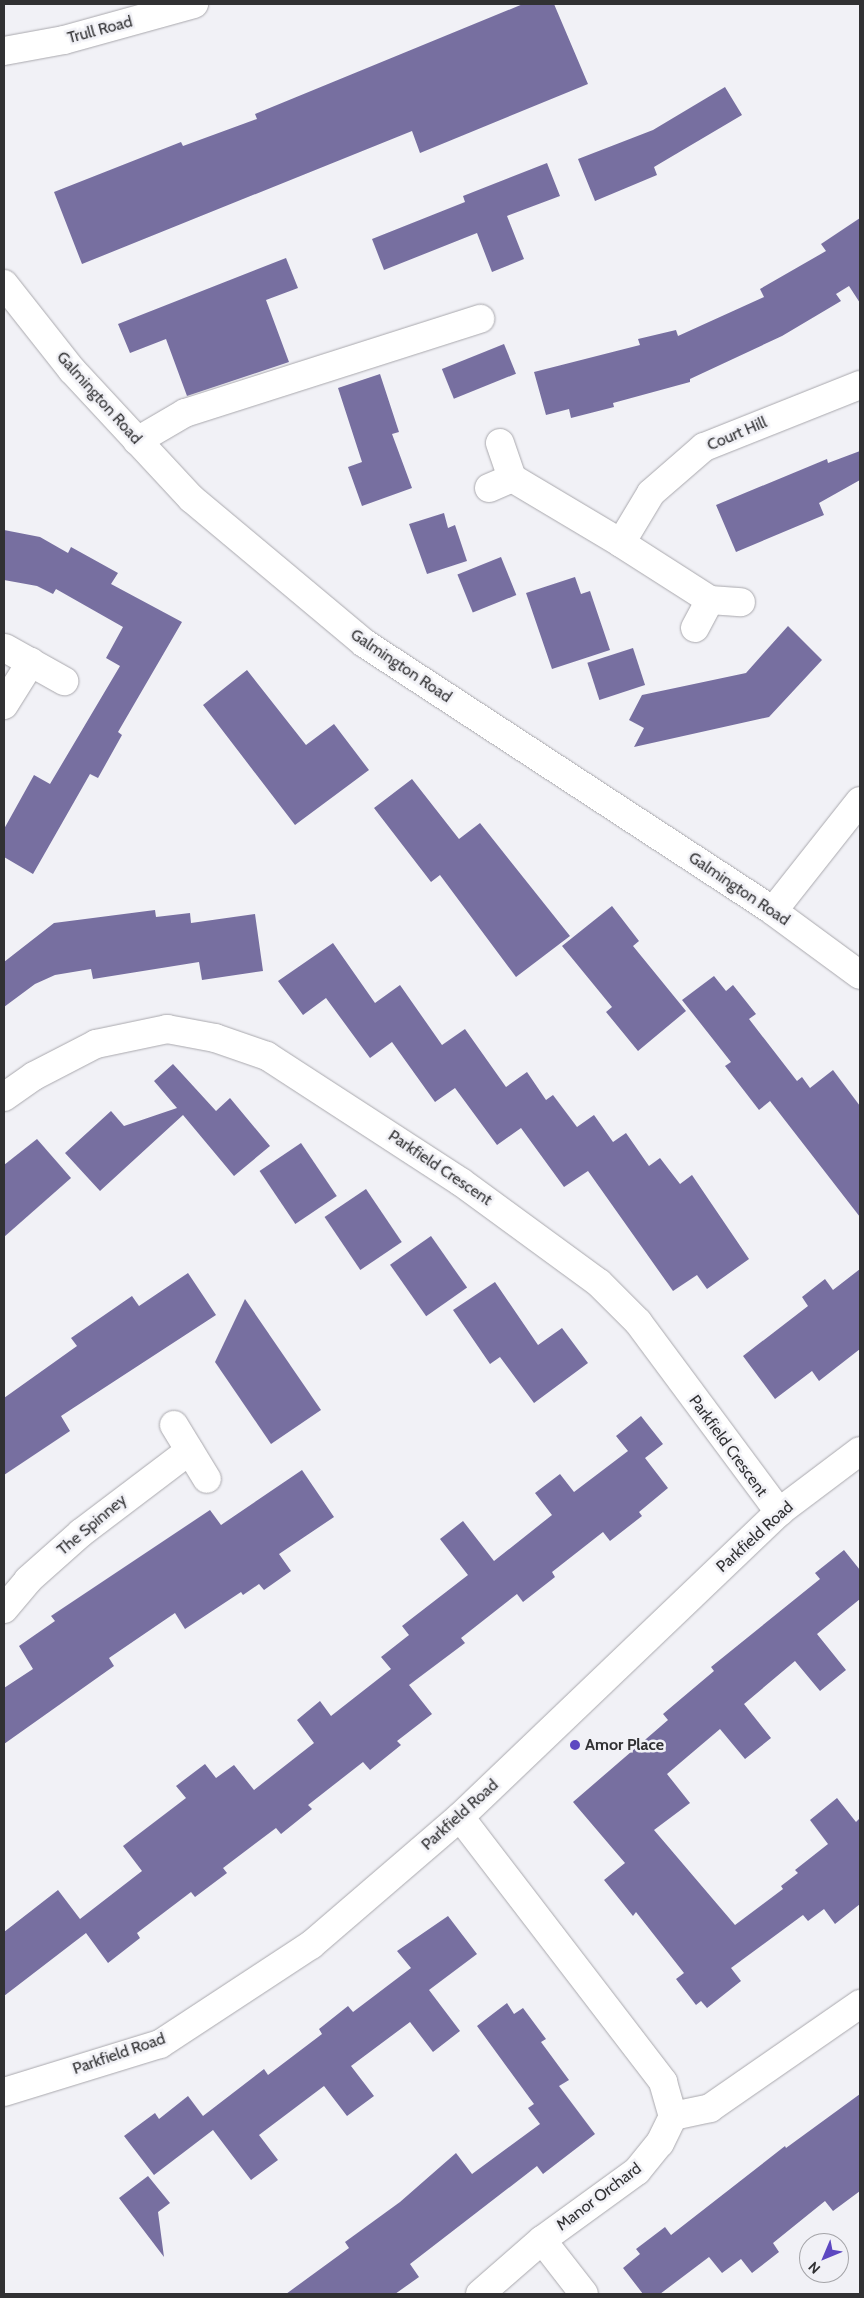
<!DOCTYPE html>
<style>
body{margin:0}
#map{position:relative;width:864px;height:2298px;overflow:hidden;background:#f1f1f6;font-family:Cabin,sans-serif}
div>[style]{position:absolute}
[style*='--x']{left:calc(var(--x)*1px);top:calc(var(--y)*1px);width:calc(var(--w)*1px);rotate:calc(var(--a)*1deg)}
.building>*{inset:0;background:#776fa0;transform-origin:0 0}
.roads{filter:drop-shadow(0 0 1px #a9a8ad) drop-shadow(0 0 1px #a9a8ad)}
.minor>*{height:28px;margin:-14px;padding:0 14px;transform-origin:14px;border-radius:14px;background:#fff}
.dots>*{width:14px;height:14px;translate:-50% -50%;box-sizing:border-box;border:2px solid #f1f1f6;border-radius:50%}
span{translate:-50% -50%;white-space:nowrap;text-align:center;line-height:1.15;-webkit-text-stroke:5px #f1f1f6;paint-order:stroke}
.street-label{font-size:16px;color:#313133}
.poi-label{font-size:16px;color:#313133;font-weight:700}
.left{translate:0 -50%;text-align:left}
.frame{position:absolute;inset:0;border:5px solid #313133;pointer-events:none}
.north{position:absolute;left:799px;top:2233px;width:50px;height:50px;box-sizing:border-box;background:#f1f1f6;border:1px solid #a4a4a8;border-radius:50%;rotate:225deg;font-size:14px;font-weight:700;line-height:20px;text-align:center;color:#313133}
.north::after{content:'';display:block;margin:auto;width:18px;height:22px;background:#5d48c1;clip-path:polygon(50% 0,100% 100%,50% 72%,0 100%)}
</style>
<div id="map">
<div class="building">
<div style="clip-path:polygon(523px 4px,554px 4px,588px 84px,420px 153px,412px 131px,82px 264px,54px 192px,181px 142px,183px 146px,257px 119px,255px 114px)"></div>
<div style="clip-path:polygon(725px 87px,742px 115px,654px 167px,657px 175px,595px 201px,578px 159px,653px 130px)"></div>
<div style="clip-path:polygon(547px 163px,560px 196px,507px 216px,524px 259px,492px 272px,477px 233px,384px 270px,372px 239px,465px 202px,463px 196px)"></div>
<div style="clip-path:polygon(860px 218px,860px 303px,849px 286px,836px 294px,841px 301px,782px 336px,690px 379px,690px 382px,613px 403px,614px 407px,571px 418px,569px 409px,546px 415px,534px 372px,640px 345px,638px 339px,676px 330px,678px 336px,764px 297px,760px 289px,826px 251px,821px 244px)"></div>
<div style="clip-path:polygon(286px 258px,298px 288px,266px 300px,289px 362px,187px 396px,166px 339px,130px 353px,118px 324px)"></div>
<div style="left:504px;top:344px;width:32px;height:67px;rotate:68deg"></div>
<div style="clip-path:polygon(380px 374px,399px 432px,392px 434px,412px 488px,362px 506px,348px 467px,362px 462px,338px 388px)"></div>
<div style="clip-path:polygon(860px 451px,860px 480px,819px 503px,824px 515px,736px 552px,716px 505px,827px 459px,828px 463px)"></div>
<div style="clip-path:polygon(444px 513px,448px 528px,455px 525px,467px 561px,427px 574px,409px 524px)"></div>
<div style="clip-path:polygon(4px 530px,40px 537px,68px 553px,71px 547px,118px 573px,111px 584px,182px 622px,118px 732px,122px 735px,98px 778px,90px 774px,33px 874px,4px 857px,4px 829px,34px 775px,50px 784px,120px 666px,106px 658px,123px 627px,56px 589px,53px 594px,37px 586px,4px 580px)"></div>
<div style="left:501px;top:557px;width:41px;height:47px;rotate:68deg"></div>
<div style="clip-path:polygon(575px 577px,581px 594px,590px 591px,610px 650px,552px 669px,526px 593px)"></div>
<div style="clip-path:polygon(788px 626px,822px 660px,769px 717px,634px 747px,644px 728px,629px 720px,642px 695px,746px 673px)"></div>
<div style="left:633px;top:648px;width:39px;height:48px;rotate:72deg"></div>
<div style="clip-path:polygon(247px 670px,306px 745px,334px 724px,369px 770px,295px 825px,203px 705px)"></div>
<div style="clip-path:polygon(412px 779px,459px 839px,480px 823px,570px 936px,516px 977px,440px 875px,431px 882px,374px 808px)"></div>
<div style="clip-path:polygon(612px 906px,639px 941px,633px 946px,686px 1011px,638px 1051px,606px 1012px,612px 1007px,562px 946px)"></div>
<div style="clip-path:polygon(155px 910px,156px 917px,190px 913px,191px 923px,255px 914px,263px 971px,202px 980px,199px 962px,93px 979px,91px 969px,55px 975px,35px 984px,4px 1007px,4px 962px,54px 923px)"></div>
<div style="clip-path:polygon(333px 943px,375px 1003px,400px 985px,442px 1045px,465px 1029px,506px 1087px,527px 1072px,546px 1100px,553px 1095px,577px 1127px,594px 1115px,613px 1142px,626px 1133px,649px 1166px,660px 1158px,680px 1184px,692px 1175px,749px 1259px,707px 1289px,697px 1275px,673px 1291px,588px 1171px,564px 1187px,521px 1128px,497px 1145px,455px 1088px,435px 1102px,392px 1042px,370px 1058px,326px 998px,303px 1015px,278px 981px)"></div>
<div style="clip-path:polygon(714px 976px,726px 991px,733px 985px,756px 1014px,749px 1019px,797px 1081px,802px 1077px,810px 1088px,833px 1070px,860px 1106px,860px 1217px,770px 1101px,759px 1110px,725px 1066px,731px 1062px,682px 1000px)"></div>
<div style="clip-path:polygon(173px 1064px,216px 1111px,230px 1098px,270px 1146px,234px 1176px,183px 1115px,100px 1191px,65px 1153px,111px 1111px,124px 1126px,177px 1108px,154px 1081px)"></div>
<div style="clip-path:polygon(37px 1139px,71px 1178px,4px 1237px,4px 1165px)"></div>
<div style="left:301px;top:1143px;width:64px;height:50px;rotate:56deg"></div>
<div style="left:366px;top:1189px;width:64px;height:50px;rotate:56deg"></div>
<div style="left:431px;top:1236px;width:63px;height:50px;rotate:55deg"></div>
<div style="clip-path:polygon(860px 1269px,860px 1349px,819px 1381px,812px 1371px,775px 1399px,743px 1356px,808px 1306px,802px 1297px,825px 1279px,833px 1290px)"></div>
<div style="clip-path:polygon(188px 1273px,216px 1315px,61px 1416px,70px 1431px,4px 1475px,4px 1398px,77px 1346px,71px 1338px,103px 1316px,132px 1296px,139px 1306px)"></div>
<div style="clip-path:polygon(495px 1282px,538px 1345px,562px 1328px,588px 1363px,534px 1403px,500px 1357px,490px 1364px,453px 1310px)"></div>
<div style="clip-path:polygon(245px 1299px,321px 1410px,271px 1444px,215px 1362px)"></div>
<div style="clip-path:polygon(641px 1416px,663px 1444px,645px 1458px,668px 1488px,639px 1512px,642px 1516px,610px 1541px,603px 1532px,552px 1572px,555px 1577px,523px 1602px,517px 1594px,461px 1638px,465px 1643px,409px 1685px,432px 1714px,397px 1741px,401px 1745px,370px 1770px,363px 1762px,308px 1805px,312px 1809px,281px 1834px,276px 1828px,223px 1868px,227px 1873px,195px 1897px,191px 1892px,137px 1933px,140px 1938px,108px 1963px,86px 1933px,4px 1996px,4px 1932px,58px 1890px,80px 1919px,142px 1871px,123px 1846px,186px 1798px,176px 1786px,205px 1764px,216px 1778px,234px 1765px,254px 1790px,314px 1743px,297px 1720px,320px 1701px,331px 1716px,391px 1669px,381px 1657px,409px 1635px,402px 1626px,468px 1575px,440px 1539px,463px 1521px,494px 1561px,552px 1515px,535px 1493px,560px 1474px,574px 1492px,628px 1451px,616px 1436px)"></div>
<div style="clip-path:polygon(302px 1470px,334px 1517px,279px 1554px,291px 1571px,264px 1590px,259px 1584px,243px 1595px,241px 1592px,185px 1629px,175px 1613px,109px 1658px,114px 1666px,4px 1744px,4px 1688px,33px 1669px,19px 1646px,55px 1621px,51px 1616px,210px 1510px,221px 1525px)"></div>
<div style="clip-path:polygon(844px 1550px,860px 1570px,860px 1599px,817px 1634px,846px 1670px,820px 1691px,795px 1661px,744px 1704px,771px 1738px,745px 1759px,720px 1729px,667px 1774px,690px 1803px,654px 1830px,735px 1925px,783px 1889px,781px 1886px,798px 1873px,795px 1870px,828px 1844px,810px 1820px,837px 1798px,856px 1822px,860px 1818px,860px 1904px,835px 1924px,824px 1909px,808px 1921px,803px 1915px,731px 1968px,741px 1981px,707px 2008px,701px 2001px,696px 2005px,676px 1979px,684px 1973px,636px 1912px,633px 1916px,604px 1880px,625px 1863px,573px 1802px,668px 1720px,663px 1714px,714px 1671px,711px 1667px,820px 1579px,815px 1573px)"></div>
<div style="clip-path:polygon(448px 1916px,477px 1954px,429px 1990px,460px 2031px,433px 2052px,410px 2022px,351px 2066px,374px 2096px,347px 2116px,324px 2086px,259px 2135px,278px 2160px,251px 2180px,213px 2130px,154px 2175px,124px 2136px,155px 2113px,159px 2119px,188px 2096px,203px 2116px,264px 2069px,268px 2075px,322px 2034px,319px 2029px,348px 2006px,353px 2012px,411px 1968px,397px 1951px)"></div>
<div style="clip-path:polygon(507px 2003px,514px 2014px,523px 2008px,546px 2039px,541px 2042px,569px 2080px,559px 2086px,595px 2134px,543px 2174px,537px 2166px,410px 2264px,419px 2277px,395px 2294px,286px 2294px,349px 2248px,345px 2242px,400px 2202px,456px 2153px,472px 2174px,540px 2124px,528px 2108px,534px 2104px,477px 2026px)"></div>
<div style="clip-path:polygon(860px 2094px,860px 2191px,833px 2211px,825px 2201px,773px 2243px,779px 2252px,752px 2273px,741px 2259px,722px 2273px,709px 2257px,660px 2294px,643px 2294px,623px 2268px,640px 2254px,636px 2249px,665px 2227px,671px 2235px,785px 2146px,786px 2148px)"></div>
<div style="clip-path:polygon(148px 2176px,170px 2203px,158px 2212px,164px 2257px,119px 2198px)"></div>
</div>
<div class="roads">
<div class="minor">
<div style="--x:4;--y:51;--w:61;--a:-10.4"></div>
<div style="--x:64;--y:40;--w:135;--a:-15.5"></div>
<div style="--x:4;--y:284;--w:110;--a:51.7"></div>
<div style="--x:72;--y:370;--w:176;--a:47.1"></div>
<div style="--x:192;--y:499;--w:224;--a:39.9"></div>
<div style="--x:364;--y:643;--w:489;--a:33.2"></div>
<div style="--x:773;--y:911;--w:108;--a:36.3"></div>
<div style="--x:137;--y:441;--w:56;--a:-30.3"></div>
<div style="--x:185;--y:413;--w:310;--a:-17.7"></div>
<div style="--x:512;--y:478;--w:127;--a:30.8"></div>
<div style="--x:489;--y:488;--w:25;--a:-23"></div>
<div style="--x:512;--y:478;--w:37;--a:-109"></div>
<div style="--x:710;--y:600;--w:106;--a:-147.4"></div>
<div style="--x:621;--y:543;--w:58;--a:-59"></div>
<div style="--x:651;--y:493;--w:70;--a:-41"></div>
<div style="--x:704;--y:447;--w:168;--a:-21.7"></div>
<div style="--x:695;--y:628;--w:32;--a:-62"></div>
<div style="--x:710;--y:600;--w:31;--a:4"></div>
<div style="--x:5;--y:648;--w:68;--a:29.2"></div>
<div style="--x:4;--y:705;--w:51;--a:-57.9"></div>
<div style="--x:773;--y:911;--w:140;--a:-51.7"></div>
<div style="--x:4;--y:1097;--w:37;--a:-35"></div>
<div style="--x:34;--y:1076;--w:70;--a:-27.3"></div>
<div style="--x:96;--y:1044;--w:73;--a:-11.9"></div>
<div style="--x:167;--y:1029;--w:49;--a:10.6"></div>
<div style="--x:215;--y:1038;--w:55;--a:19.1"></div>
<div style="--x:267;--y:1056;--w:231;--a:33"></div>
<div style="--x:461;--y:1182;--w:171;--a:36.2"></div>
<div style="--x:599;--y:1283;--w:55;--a:45"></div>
<div style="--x:638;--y:1322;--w:237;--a:53.4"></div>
<div style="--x:174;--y:1425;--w:63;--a:58.6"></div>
<div style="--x:4;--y:1609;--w:38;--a:-50"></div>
<div style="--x:28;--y:1580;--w:71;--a:-41.6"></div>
<div style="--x:81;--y:1533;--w:136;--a:-37.2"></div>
<div style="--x:460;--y:1817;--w:334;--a:52.5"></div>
<div style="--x:663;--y:2082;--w:35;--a:74"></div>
<div style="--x:4;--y:2092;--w:163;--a:-17.1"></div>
<div style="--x:160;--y:2044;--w:181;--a:-33.3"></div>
<div style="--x:311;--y:1945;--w:196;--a:-40.7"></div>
<div style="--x:460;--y:1817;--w:441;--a:-43.7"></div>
<div style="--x:779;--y:1512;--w:101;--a:-37"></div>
<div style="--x:542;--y:2240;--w:68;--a:52.1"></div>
<div style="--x:480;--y:2294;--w:82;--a:-41.1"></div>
<div style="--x:542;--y:2240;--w:117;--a:-36"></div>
<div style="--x:637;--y:2171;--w:36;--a:-51"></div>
<div style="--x:660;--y:2143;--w:30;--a:-64"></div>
<div style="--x:673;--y:2116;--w:38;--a:-12"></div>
<div style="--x:710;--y:2108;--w:183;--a:-34.7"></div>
</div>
</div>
<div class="dots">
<div style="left:575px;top:1745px;background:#5d48c1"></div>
</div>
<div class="street-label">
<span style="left:100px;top:30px;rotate:-15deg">Trull Road</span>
<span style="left:99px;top:398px;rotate:48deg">Galmington Road</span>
<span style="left:737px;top:434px;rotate:-23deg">Court Hill</span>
<span style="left:401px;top:666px;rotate:34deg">Galmington Road</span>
<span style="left:739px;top:889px;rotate:34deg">Galmington Road</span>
<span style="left:440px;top:1168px;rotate:34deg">Parkfield Crescent</span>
<span style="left:728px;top:1446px;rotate:54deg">Parkfield Crescent</span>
<span style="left:92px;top:1525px;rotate:-40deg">The Spinney</span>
<span style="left:755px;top:1537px;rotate:-42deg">Parkfield Road</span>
<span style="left:460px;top:1815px;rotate:-42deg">Parkfield Road</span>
<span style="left:119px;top:2054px;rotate:-19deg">Parkfield Road</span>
<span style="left:599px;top:2197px;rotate:-37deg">Manor Orchard</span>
</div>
<div class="poi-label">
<span class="left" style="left:585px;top:1745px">Amor Place</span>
</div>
<div class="frame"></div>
<div class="north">N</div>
</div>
